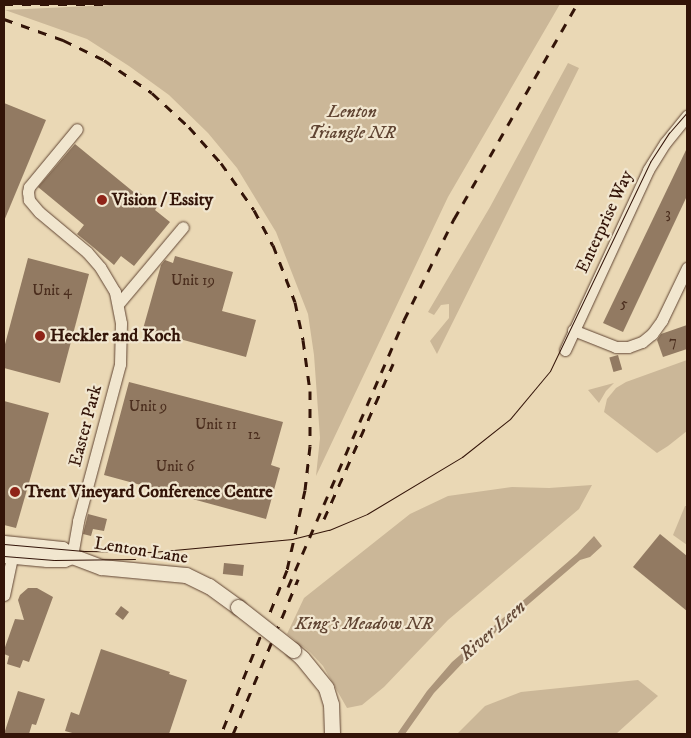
<!DOCTYPE html>
<style>
body{margin:0}
#map{position:relative;width:691px;height:738px;overflow:hidden;background:#ead8b5;font-family:"IM FELL DW Pica",serif}
div>[style]{position:absolute}
[style*='--x']{left:calc(var(--x)*1px);top:calc(var(--y)*1px);width:calc(var(--w)*1px);rotate:calc(var(--a)*1deg)}
.green>*{inset:0;background:#cbb798}
.water>*{inset:0;background:#ac957a}
.building>*{inset:0;background:#927a62;transform-origin:0 0}
.roads{filter:drop-shadow(0 0 1px #614533) drop-shadow(0 0 1px #614533)}
.minor>*{height:11px;margin:-5.5px;padding:0 5.5px;transform-origin:5.5px;border-radius:5.5px;background:#f1e6cf}
.tertiary>*{height:15px;margin:-7.5px;padding:0 7.5px;transform-origin:7.5px;border-radius:7.5px;background:#f1e6cf}
.tram>*{height:1px;margin:-0.5px;padding:0 0.5px;transform-origin:0.5px;border-radius:0.5px;background:#331408}
.rail>*{height:3px;margin-top:-1.5px;transform-origin:0;background:repeating-linear-gradient(90deg,#331408 0 9px,transparent 0 18px)}
.bridges{filter:drop-shadow(0 0 1px #614533) drop-shadow(0 0 1px #614533)}
.tertiary-bridge>*{height:15px;margin:-7.5px;padding:0 7.5px;transform-origin:7.5px;border-radius:7.5px;background:#f1e6cf}
.dots>*{width:14px;height:14px;translate:-50% -50%;box-sizing:border-box;border:2px solid #f1e6cf;border-radius:50%}
span{translate:-50% -50%;white-space:nowrap;text-align:center;line-height:1.15;-webkit-text-stroke:4.5px #f1e6cf;paint-order:stroke}
.number-label{font-size:15px;color:#4b2e1e}
.number-label span{-webkit-text-stroke-width:0}
.park-label{font-size:18px;color:#614533;font-style:italic}
.poi-label{font-size:18px;color:#331408;font-weight:700}
.left{translate:0 -50%;text-align:left}
.street-label{font-size:18px;color:#331408}
.water-label{font-size:19px;color:#634836;font-style:italic}
.frame{position:absolute;inset:0;border:5px solid #331408;pointer-events:none}
</style>
<div id="map">
<div class="green">
<div style="clip-path:polygon(131px 4px,560px 4px,448px 197px,316px 476px,320px 438px,314px 355px,308px 314px,276px 232px,237px 168px,208px 133px,169px 95px,129px 66px,87px 39px,5px 10px)"></div>
<div style="clip-path:polygon(568px 63px,579px 68px,437px 354px,430px 341px,449px 318px,449px 304px,441px 305px,434px 315px,428px 312px,490px 207px)"></div>
<div style="clip-path:polygon(687px 360px,687px 431px,668px 446px,657px 453px,604px 412px,607px 399px,616px 388px,626px 382px)"></div>
<div style="clip-path:polygon(614px 383px,606px 391px,599px 403px,588px 390px)"></div>
<div style="clip-path:polygon(592px 485px,579px 509px,448px 620px,384px 687px,362px 705px,347px 708px,323px 666px,310px 652px,287px 634px,304px 598px,410px 514px,448px 496px,512px 487px,549px 488px)"></div>
<div style="clip-path:polygon(685px 506px,687px 506px,687px 545px,673px 535px)"></div>
<div style="clip-path:polygon(638px 680px,658px 696px,616px 734px,457px 734px,485px 706px,521px 692px)"></div>
</div>
<div class="water">
<div style="clip-path:polygon(594px 536px,602px 546px,590px 557px,580px 560px,474px 651px,434px 693px,405px 734px,397px 734px,427px 691px,452px 662px,577px 554px)"></div>
</div>
<div class="building">
<div style="clip-path:polygon(4px 103px,46px 120px,4px 221px)"></div>
<div style="clip-path:polygon(75px 144px,136px 194px,138px 191px,157px 207px,155px 210px,170px 222px,134px 266px,121px 256px,114px 265px,93px 247px,77px 234px,84px 225px,38px 187px)"></div>
<div style="clip-path:polygon(687px 148px,687px 196px,623px 332px,603px 323px)"></div>
<div style="clip-path:polygon(175px 256px,233px 272px,222px 311px,256px 320px,246px 357px,143px 329px,161px 265px,165px 260px,173px 263px)"></div>
<div style="clip-path:polygon(28px 258px,89px 274px,60px 383px,4px 368px,4px 348px)"></div>
<div style="clip-path:polygon(687px 325px,687px 349px,663px 357px,657px 340px,661px 334px)"></div>
<div style="left:618px;top:355px;width:15px;height:9px;rotate:74deg"></div>
<div style="clip-path:polygon(129px 382px,283px 422px,271px 465px,280px 468px,266px 519px,104px 475px)"></div>
<div style="clip-path:polygon(4px 401px,49px 413px,16px 528px,4px 525px)"></div>
<div style="clip-path:polygon(88px 514px,107px 519px,104px 531px,93px 529px,91px 536px,83px 534px)"></div>
<div style="clip-path:polygon(660px 534px,687px 556px,687px 611px,633px 567px)"></div>
<div style="left:224px;top:563px;width:20px;height:11px;rotate:6deg"></div>
<div style="clip-path:polygon(28px 588px,37px 588px,53px 597px,29px 662px,23px 660px,20px 668px,7px 664px,9px 656px,4px 654px,4px 650px,15px 619px,24px 620px,18px 600px,20px 595px)"></div>
<div style="left:121px;top:606px;width:10px;height:10px;rotate:37deg"></div>
<div style="clip-path:polygon(101px 649px,170px 672px,169px 674px,187px 680px,169px 734px,76px 734px,65px 731px,71px 712px,79px 715px)"></div>
<div style="clip-path:polygon(18px 691px,45px 699px,36px 725px,32px 724px,29px 734px,4px 734px)"></div>
</div>
<div class="roads">
<div class="minor">
<div style="--x:119;--y:303;--w:99;--a:-49.9"></div>
<div style="--x:573;--y:330;--w:46;--a:21.6"></div>
<div style="--x:616;--y:347;--w:12;--a:0"></div>
<div style="--x:628;--y:347;--w:15;--a:-20"></div>
<div style="--x:642;--y:342;--w:13;--a:-39"></div>
<div style="--x:652;--y:334;--w:17;--a:-54"></div>
<div style="--x:662;--y:320;--w:58;--a:-64.3"></div>
<div style="--x:565;--y:350;--w:198;--a:-65.2"></div>
<div style="--x:648;--y:170;--w:32;--a:-58"></div>
<div style="--x:665;--y:143;--w:35;--a:-51"></div>
<div style="--x:72;--y:556;--w:36;--a:-80"></div>
<div style="--x:78;--y:521;--w:163;--a:-75"></div>
<div style="--x:120;--y:364;--w:41;--a:-88.6"></div>
<div style="--x:121;--y:323;--w:32;--a:-101"></div>
<div style="--x:115;--y:292;--w:29;--a:-121"></div>
<div style="--x:100;--y:267;--w:20;--a:-131"></div>
<div style="--x:87;--y:252;--w:62;--a:-140.2"></div>
<div style="--x:39;--y:212;--w:16;--a:-130"></div>
<div style="--x:29;--y:200;--w:8;--a:-97"></div>
<div style="--x:28;--y:192;--w:5;--a:-79"></div>
<div style="--x:29;--y:187;--w:75;--a:-50.4"></div>
<div style="--x:4;--y:595;--w:40;--a:-78"></div>
<div style="--x:12;--y:556;--w:6;--a:-129"></div>
</div>
<div class="tertiary">
<div style="--x:4;--y:543;--w:58;--a:5.9"></div>
<div style="--x:62;--y:549;--w:12;--a:35"></div>
<div style="--x:72;--y:556;--w:31;--a:21"></div>
<div style="--x:101;--y:567;--w:85;--a:5.4"></div>
<div style="--x:186;--y:575;--w:25;--a:26"></div>
<div style="--x:209;--y:586;--w:36;--a:36"></div>
<div style="--x:4;--y:555;--w:43;--a:5.3"></div>
<div style="--x:47;--y:559;--w:17;--a:0"></div>
<div style="--x:64;--y:559;--w:9;--a:-21"></div>
<div style="--x:293;--y:650;--w:12;--a:42"></div>
<div style="--x:302;--y:658;--w:38;--a:51"></div>
<div style="--x:326;--y:688;--w:17;--a:73"></div>
<div style="--x:331;--y:704;--w:30;--a:88"></div>
</div>
</div>
<div class="tram">
<div style="--x:4;--y:544;--w:80;--a:5"></div>
<div style="--x:84;--y:551;--w:68;--a:0.8"></div>
<div style="--x:152;--y:552;--w:141;--a:-5.3"></div>
<div style="--x:292;--y:539;--w:38;--a:-14"></div>
<div style="--x:329;--y:530;--w:41;--a:-22.8"></div>
<div style="--x:367;--y:514;--w:111;--a:-31"></div>
<div style="--x:462;--y:457;--w:61;--a:-38.4"></div>
<div style="--x:510;--y:419;--w:62;--a:-50.2"></div>
<div style="--x:550;--y:371;--w:232;--a:-64.4"></div>
<div style="--x:650;--y:162;--w:35;--a:-57"></div>
<div style="--x:669;--y:133;--w:28;--a:-49"></div>
<div style="--x:4;--y:556;--w:50;--a:4.6"></div>
<div style="--x:54;--y:560;--w:81;--a:-0.7"></div>
</div>
<div class="rail">
<div style="--x:4;--y:4;--w:102;--a:0"></div>
<div style="--x:4;--y:19;--w:63;--a:19.6"></div>
<div style="--x:63;--y:40;--w:46;--a:26"></div>
<div style="--x:104;--y:60;--w:58;--a:34.5"></div>
<div style="--x:152;--y:93;--w:50;--a:42.6"></div>
<div style="--x:189;--y:127;--w:48;--a:48.4"></div>
<div style="--x:221;--y:163;--w:57;--a:54.9"></div>
<div style="--x:254;--y:210;--w:40;--a:62"></div>
<div style="--x:273;--y:245;--w:61;--a:68.9"></div>
<div style="--x:295;--y:302;--w:39;--a:78"></div>
<div style="--x:303;--y:340;--w:51;--a:82.2"></div>
<div style="--x:310;--y:391;--w:55;--a:90"></div>
<div style="--x:310;--y:446;--w:44;--a:96.5"></div>
<div style="--x:305;--y:490;--w:82;--a:102.7"></div>
<div style="--x:287;--y:570;--w:177;--a:111.9"></div>
<div style="--x:324;--y:519;--w:170;--a:-66"></div>
<div style="--x:288;--y:587;--w:291;--a:-66.5"></div>
<div style="--x:404;--y:320;--w:113;--a:-63.7"></div>
<div style="--x:454;--y:219;--w:248;--a:-60.2"></div>
<div style="--x:233;--y:734;--w:168;--a:-67.2"></div>
</div>
<div class="bridges">
<div class="tertiary-bridge">
<div style="--x:238;--y:607;--w:70;--a:38"></div>
</div>
</div>
<div class="dots">
<div style="left:102px;top:200px;background:#8f2418"></div>
<div style="left:40px;top:336px;background:#8f2418"></div>
<div style="left:15px;top:492px;background:#8f2418"></div>
</div>
<div class="number-label">
<span style="left:668px;top:214px">3</span>
<span style="left:193px;top:281px">Unit 19</span>
<span style="left:52px;top:291px">Unit 4</span>
<span style="left:624px;top:304px">5</span>
<span style="left:673px;top:342px">7</span>
<span style="left:148px;top:407px">Unit 9</span>
<span style="left:216px;top:425px">Unit 11</span>
<span style="left:254px;top:435px">12</span>
<span style="left:175px;top:467px">Unit 6</span>
</div>
<div class="park-label">
<span style="left:352px;top:123px">Lenton<br>Triangle NR</span>
<span style="left:364px;top:624px">King's Meadow NR</span>
</div>
<div class="poi-label">
<span class="left" style="left:112px;top:200px">Vision / Essity</span>
<span class="left" style="left:50px;top:336px">Heckler and Koch</span>
<span class="left" style="left:25px;top:492px">Trent Vineyard Conference Centre</span>
</div>
<div class="street-label">
<span style="left:605px;top:222px;rotate:-65deg">Enterprise Way</span>
<span style="left:86px;top:426px;rotate:-75deg">Easter Park</span>
<span style="left:141px;top:551px;rotate:9deg">Lenton Lane</span>
</div>
<div class="water-label">
<span style="left:493px;top:631px;rotate:-41deg">River Leen</span>
</div>
<div class="frame"></div>
</div>
